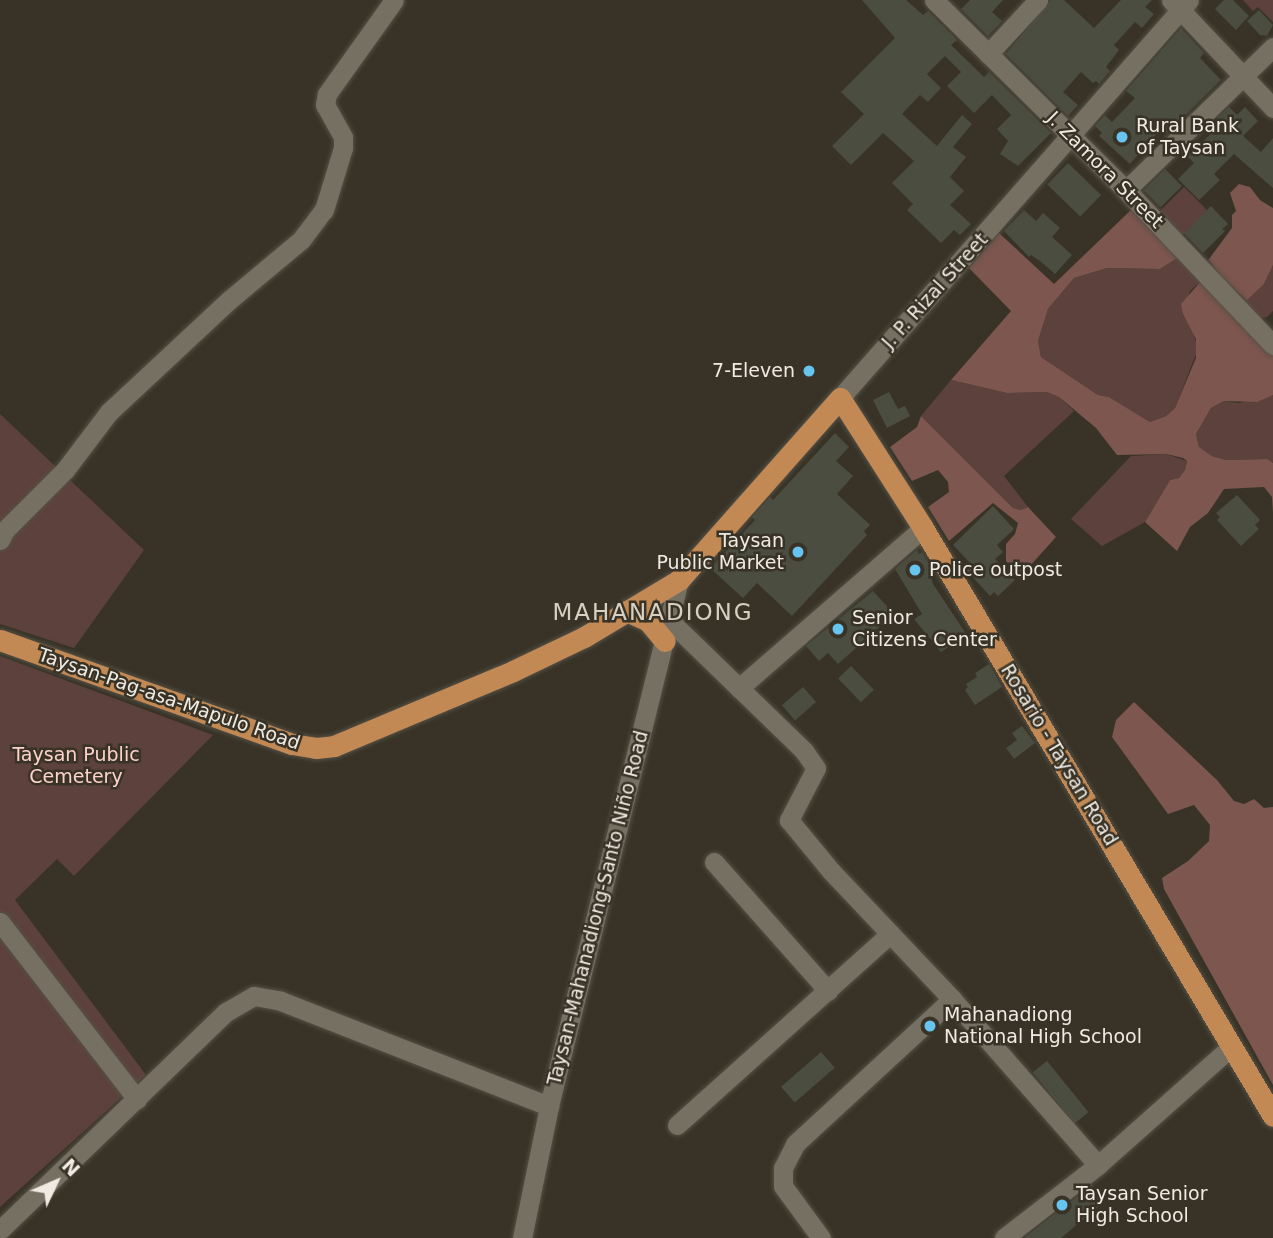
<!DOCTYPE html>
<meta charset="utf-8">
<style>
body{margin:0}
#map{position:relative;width:1273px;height:1238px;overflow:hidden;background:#383326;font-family:"DejaVu Sans",sans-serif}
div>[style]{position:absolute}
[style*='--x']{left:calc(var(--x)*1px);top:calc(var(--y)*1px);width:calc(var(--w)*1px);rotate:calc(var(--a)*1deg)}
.green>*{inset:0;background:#5d413c;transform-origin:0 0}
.forest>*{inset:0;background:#7c564f}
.building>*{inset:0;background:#4a4d3f;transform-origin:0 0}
.roads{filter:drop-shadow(0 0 2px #555046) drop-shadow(0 0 2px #555046)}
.minor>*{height:19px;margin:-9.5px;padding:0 9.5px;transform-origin:9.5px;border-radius:9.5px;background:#767063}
.major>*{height:21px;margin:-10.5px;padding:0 10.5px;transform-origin:10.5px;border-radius:10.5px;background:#c28955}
.dots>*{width:19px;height:19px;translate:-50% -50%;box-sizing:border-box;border:4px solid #383326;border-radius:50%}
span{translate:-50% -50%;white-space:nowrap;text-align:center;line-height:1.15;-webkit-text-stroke:5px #383326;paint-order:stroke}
.poi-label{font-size:19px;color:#efebe3}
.left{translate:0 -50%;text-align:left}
.right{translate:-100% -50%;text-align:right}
.street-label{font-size:19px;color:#efebe3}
.park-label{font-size:19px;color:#fcd2ca}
.quarter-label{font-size:23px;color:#d7d0c1;letter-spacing:2px}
.north{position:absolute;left:21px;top:1147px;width:70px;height:70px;-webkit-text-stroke:5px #383326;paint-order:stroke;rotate:46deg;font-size:19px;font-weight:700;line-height:28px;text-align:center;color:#efebe3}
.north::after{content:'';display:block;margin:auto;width:24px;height:32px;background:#efebe3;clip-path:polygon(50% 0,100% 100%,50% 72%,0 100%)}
</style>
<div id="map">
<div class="green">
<div style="clip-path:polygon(1243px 0,1273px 0,1273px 22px,1258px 7px,1253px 11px)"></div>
<div style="left:1184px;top:187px;width:33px;height:37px;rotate:45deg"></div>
<div style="clip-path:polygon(1179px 257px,1201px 281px,1190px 291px,1183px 314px,1193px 331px,1198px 349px,1175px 408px,1166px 416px,1150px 422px,1109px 397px,1098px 395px,1041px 357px,1038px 341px,1048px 309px,1074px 278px,1107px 268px,1160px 269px)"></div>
<div style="clip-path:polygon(1209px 259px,1221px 277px,1264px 284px,1273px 265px,1273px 311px,1267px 317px,1260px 318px,1205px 262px)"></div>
<div style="clip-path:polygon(951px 380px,1007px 393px,1047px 392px,1059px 397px,1074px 411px,1004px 476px,1028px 507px,1021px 510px,1013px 508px,921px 416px)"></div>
<div style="clip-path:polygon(1273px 395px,1273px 463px,1267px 459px,1226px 460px,1212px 456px,1199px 447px,1196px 434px,1211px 408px,1224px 401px,1239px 403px)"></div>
<div style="clip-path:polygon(0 414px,144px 550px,74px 648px,0 624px)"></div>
<div style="clip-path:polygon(1166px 454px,1187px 461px,1185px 470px,1179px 478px,1170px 480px,1145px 522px,1102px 546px,1071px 519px,1131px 456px)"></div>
<div style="clip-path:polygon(0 656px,213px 735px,74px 876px,57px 859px,15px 900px,146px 1075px,0 1207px)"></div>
</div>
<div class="forest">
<div style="clip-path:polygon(1239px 184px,1250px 187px,1260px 200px,1273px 208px,1273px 265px,1264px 284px,1247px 300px,1221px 277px,1209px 259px,1232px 228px,1232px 215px,1236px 211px,1230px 193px)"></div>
<div style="clip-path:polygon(1132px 209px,1179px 257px,1160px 269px,1107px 268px,1074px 278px,1048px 309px,1038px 341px,1041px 357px,1098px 395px,1109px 397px,1150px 422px,1166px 416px,1175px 408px,1196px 358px,1196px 339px,1183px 314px,1181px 304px,1201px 281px,1273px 355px,1273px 395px,1257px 402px,1224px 401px,1211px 408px,1196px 434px,1199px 447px,1212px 456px,1226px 460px,1267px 459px,1273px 463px,1273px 513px,1272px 497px,1264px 487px,1224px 489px,1208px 513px,1190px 527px,1177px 551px,1145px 522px,1170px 480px,1179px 478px,1185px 470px,1187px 461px,1183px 458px,1166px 454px,1117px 455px,1096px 428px,1059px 397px,1047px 392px,1007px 393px,951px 380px,1011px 311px,969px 268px,999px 233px,1054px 284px)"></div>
<div style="clip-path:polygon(921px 416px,1013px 508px,1021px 510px,1028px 507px,1056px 537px,1020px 577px,1006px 561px,1006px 544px,1015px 534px,1018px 523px,993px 503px,949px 541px,928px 507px,949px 492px,948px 482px,938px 470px,912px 481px,890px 447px,917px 427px)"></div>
<div style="clip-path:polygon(1134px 702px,1217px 780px,1234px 801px,1244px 804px,1254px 799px,1264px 808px,1273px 807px,1273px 1085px,1164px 889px,1162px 878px,1188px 861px,1209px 841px,1210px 825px,1194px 805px,1168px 814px,1112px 737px,1116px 720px)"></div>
</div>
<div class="building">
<div style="clip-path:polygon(862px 0,906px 0,923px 15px,928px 11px,957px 40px,951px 45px,984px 77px,989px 72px,1051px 133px,1018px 166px,1000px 154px,1008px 141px,997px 129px,1011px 115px,992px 95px,974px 113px,947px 86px,961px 72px,945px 56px,927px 74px,941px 88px,928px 102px,920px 95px,902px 114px,937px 146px,962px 115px,972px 124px,953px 147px,966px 157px,950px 177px,964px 191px,950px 205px,971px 224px,960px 235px,954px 230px,941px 243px,907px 210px,913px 204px,892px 183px,914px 161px,883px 133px,851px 165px,832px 146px,864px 114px,841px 92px,895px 38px)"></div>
<div style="clip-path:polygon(970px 0,1003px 0,992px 12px,1002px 21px,988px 36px,961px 9px)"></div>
<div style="clip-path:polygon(1051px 0,1064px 0,1094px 28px,1121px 0,1152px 0,1145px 7px,1154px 14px,1142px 28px,1135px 22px,1114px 45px,1119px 50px,1106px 67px,1110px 71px,1099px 84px,1096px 81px,1093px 83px,1081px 72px,1063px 92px,1078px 105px,1068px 116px,1006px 54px)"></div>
<div style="clip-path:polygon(1224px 0,1233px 0,1249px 16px,1236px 30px,1215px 9px)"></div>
<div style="clip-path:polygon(1259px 10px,1273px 25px,1267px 36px,1260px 35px,1247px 21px)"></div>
<div style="clip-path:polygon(1181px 28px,1204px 53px,1200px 58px,1221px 80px,1165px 135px,1160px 130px,1130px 164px,1099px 136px,1102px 133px,1095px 126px,1105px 115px,1112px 122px,1135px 98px,1126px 91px)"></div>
<div style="clip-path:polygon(1229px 107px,1237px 115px,1245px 107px,1258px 121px,1243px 136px,1261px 152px,1273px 138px,1273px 188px,1234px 154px,1214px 174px,1220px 180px,1199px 200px,1178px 179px,1194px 163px,1183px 152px,1192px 143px,1196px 148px,1218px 127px,1213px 122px)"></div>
<div style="left:1068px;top:163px;width:46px;height:30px;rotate:44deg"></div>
<div style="left:1165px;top:169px;width:24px;height:30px;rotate:45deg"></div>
<div style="clip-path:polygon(1211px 206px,1228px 224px,1222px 229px,1225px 231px,1203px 253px,1184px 233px)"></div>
<div style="clip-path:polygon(1024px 210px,1036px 221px,1043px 213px,1060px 228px,1052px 237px,1072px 255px,1055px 274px,1040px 261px,1031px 255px,1029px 257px,1004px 231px)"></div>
<div style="clip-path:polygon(889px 392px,898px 409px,905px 406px,910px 416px,887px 428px,873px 400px)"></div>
<div style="clip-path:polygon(835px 433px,849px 447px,836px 461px,853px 476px,837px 494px,870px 525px,864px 531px,867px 535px,792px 616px,757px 583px,743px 598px,710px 568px,755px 520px,752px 517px,770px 497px,773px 500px)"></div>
<div style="clip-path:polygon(1237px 495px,1260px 520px,1255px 525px,1259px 529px,1241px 546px,1217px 520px,1220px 517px,1216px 513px)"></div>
<div style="clip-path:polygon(993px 506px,1014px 529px,997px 545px,1003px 552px,995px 559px,1015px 580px,998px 596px,994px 592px,990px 596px,966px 570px,972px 565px,953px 545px)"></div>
<div style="clip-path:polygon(917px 550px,919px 554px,922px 552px,935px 574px,931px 577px,933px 584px,967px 635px,941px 652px,914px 619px,922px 614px,895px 569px)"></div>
<div style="clip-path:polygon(873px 591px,894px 614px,838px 664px,828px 653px,819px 661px,806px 646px)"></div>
<div style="clip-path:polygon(989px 664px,1002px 687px,975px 705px,965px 690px,968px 687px,966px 684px,977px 677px,975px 673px)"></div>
<div style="left:851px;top:666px;width:33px;height:18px;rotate:46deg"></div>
<div style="left:803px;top:687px;width:20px;height:28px;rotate:49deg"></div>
<div style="clip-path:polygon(1022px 726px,1035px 743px,1014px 759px,1006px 748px,1017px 740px,1012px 733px)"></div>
<div style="left:821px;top:1052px;width:21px;height:53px;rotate:49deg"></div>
<div style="left:1047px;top:1061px;width:66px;height:18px;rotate:51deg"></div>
<div style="clip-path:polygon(1092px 1185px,1105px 1201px,1061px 1238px,1024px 1238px)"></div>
</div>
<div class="roads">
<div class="minor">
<div style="--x:934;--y:0;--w:270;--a:44.7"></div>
<div style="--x:1126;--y:190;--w:214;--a:46.5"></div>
<div style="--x:1171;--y:0;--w:149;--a:46.6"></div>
<div style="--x:988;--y:54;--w:74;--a:-47.2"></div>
<div style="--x:1126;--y:190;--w:205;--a:-44.2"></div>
<div style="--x:840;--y:398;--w:529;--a:-48.75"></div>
<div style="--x:0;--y:540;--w:11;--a:-63"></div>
<div style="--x:5;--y:530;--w:85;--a:-45"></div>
<div style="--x:65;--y:470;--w:73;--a:-52.8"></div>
<div style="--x:109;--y:412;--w:163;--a:-43"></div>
<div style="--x:228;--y:301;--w:95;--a:-39.9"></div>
<div style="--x:301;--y:240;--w:38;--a:-53"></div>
<div style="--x:324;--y:210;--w:65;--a:-73"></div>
<div style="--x:343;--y:148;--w:11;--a:-90"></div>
<div style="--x:343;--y:137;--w:37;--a:-119"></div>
<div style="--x:325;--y:105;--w:11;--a:-80"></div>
<div style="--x:327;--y:94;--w:115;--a:-54.5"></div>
<div style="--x:668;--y:619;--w:190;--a:44.1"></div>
<div style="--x:804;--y:751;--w:21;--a:55"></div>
<div style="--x:816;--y:768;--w:59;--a:117.4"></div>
<div style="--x:789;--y:820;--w:66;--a:50.5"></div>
<div style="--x:831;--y:871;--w:176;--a:46.6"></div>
<div style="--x:952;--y:999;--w:221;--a:48.7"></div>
<div style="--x:1098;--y:1165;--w:179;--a:-41.6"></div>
<div style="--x:739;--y:688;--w:244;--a:-41"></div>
<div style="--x:714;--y:862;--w:172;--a:48.5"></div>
<div style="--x:0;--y:922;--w:224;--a:52.3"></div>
<div style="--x:677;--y:1125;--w:286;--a:-41.9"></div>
<div style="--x:0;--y:1230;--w:314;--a:-44"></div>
<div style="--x:226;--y:1012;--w:32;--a:-30"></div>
<div style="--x:254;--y:996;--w:27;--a:10"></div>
<div style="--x:281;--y:1001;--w:288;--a:21.4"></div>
<div style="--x:522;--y:1238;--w:135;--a:-78.4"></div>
<div style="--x:549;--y:1106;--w:542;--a:-76.12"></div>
<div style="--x:821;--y:1238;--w:64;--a:-126.2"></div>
<div style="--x:783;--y:1186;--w:18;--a:-90"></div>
<div style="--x:783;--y:1168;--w:27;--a:-63"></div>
<div style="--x:795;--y:1144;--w:214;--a:-42.7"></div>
<div style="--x:1004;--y:1238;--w:119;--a:-37.8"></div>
</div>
<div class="major">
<div style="--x:626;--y:611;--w:24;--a:24"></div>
<div style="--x:648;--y:621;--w:26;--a:50"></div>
<div style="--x:0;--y:640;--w:310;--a:19.6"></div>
<div style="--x:292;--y:744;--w:24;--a:9"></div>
<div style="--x:316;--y:748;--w:18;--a:-6"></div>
<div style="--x:334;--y:746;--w:194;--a:-22.7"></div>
<div style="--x:513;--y:671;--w:79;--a:-25.6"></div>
<div style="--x:584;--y:637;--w:111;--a:-31"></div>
<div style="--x:679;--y:580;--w:243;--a:-48.5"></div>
<div style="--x:840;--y:398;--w:154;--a:57.4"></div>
<div style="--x:923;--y:528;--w:684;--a:59.24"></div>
</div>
</div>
<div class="dots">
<div style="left:1122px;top:137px;background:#67c4ef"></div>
<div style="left:809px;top:371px;background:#67c4ef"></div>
<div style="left:798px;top:552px;background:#67c4ef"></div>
<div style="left:915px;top:570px;background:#67c4ef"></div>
<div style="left:838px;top:629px;background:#67c4ef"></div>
<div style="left:930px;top:1026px;background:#67c4ef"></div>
<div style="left:1062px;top:1205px;background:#67c4ef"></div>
</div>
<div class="poi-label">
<span class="left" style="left:1136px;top:137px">Rural Bank<br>of Taysan</span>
<span class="right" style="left:795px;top:371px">7-Eleven</span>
<span class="right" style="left:784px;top:552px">Taysan<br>Public Market</span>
<span class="left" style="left:929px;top:570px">Police outpost</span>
<span class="left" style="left:852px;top:629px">Senior<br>Citizens Center</span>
<span class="left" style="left:944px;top:1026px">Mahanadiong<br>National High School</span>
<span class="left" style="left:1076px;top:1205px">Taysan Senior<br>High School</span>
</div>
<div class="street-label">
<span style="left:1105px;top:170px;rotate:45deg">J. Zamora Street</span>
<span style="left:935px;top:291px;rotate:-48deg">J. P. Rizal Street</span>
<span style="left:169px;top:699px;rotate:19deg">Taysan-Pag-asa-Mapulo Road</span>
<span style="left:1059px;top:755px;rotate:59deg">Rosario - Taysan Road</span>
<span style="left:598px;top:908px;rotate:-76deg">Taysan-Mahanadiong-Santo Niño Road</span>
</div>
<div class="park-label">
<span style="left:76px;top:766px">Taysan Public<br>Cemetery</span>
</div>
<div class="quarter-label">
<span style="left:653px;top:612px">MAHANADIONG</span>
</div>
<div class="north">N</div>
</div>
